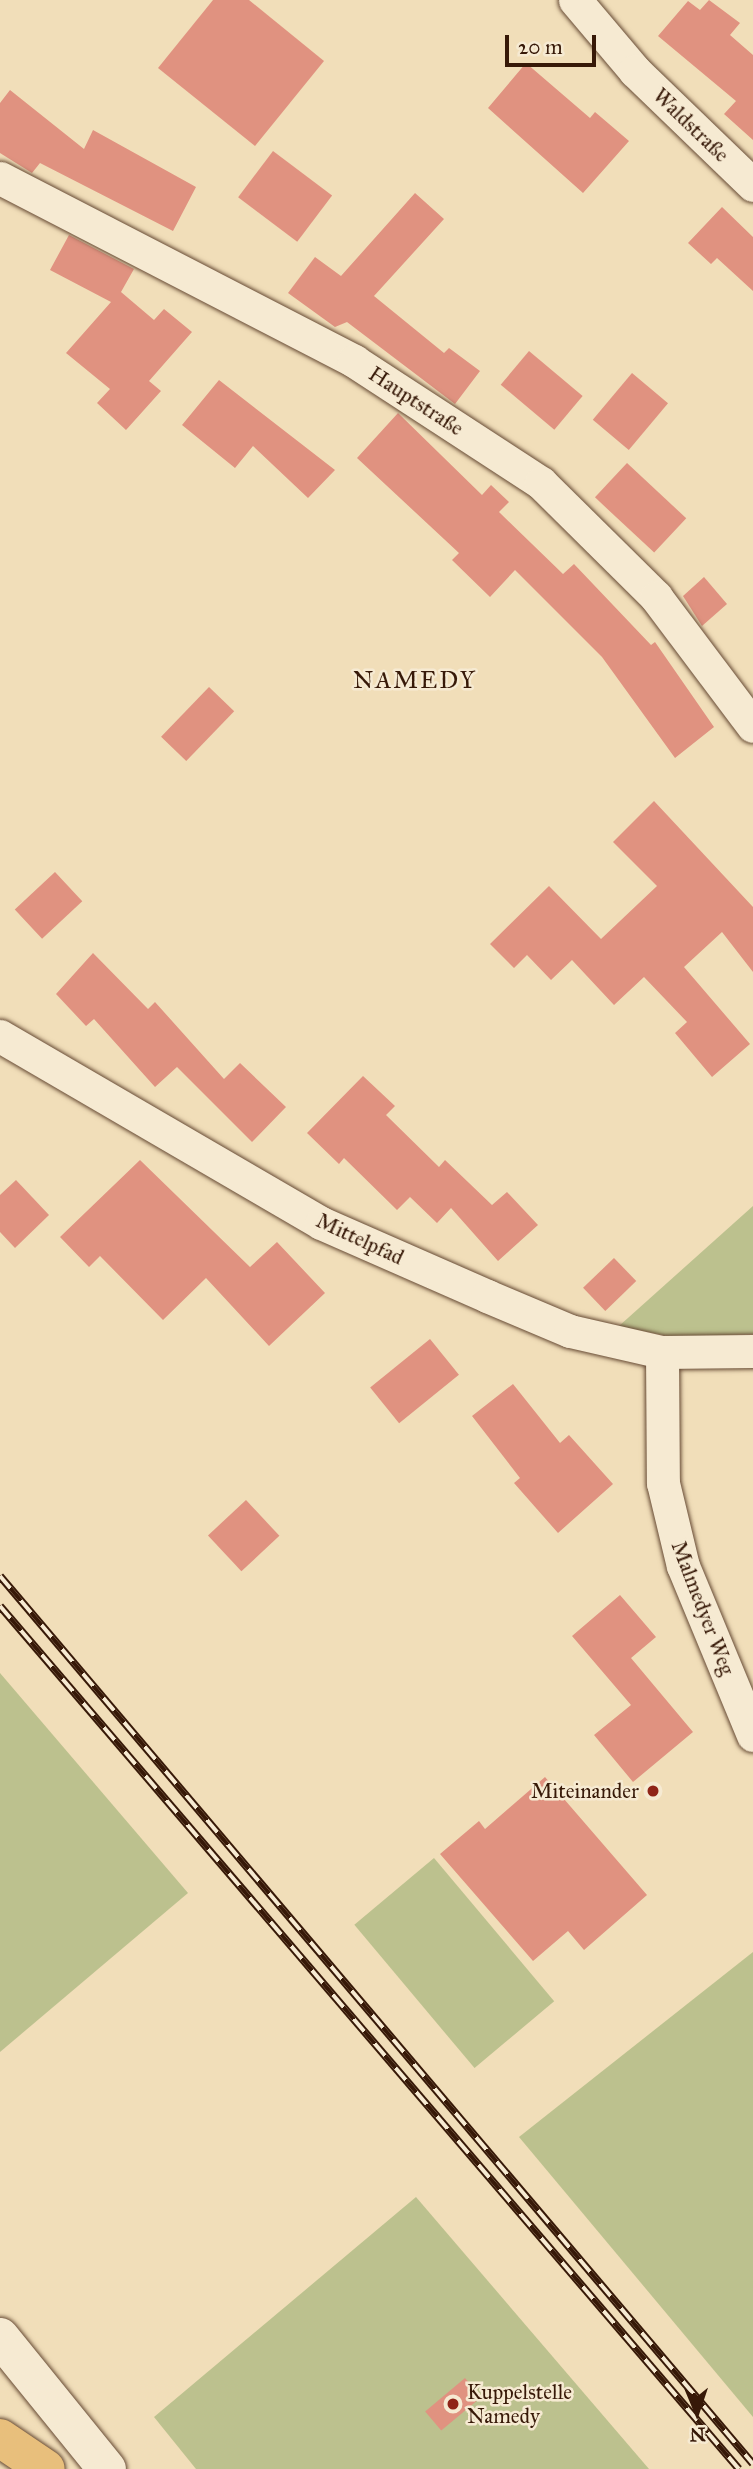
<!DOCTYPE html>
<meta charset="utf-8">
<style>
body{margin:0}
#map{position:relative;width:753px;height:2469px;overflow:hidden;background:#f1deb9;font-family:"IM FELL Great Primer",serif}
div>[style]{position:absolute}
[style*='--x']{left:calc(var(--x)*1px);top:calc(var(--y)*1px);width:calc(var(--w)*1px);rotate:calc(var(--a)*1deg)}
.green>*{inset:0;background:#bcc18e;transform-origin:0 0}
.building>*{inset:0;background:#e09280;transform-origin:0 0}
.roads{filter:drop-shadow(0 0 2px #664a34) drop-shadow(0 0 2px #664a34)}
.street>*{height:33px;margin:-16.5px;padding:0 16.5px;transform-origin:16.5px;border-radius:16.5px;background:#f6ead2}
.secondary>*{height:38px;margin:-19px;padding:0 19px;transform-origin:19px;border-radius:19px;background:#f6ead2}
.highway>*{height:38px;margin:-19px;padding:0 19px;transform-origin:19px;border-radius:19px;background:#e8bf7c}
.rail>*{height:8px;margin-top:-4px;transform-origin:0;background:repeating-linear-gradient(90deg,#f6ead2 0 16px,#371908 0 32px);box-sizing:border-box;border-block:2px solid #371908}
.dots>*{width:19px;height:19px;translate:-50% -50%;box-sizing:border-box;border:4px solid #f6ead2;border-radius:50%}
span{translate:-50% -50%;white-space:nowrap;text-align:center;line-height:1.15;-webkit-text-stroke:5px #f6ead2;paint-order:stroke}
.street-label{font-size:21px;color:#371908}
.poi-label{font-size:21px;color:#371908}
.right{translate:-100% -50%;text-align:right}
.left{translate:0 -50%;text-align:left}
.quarter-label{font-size:24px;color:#371908;letter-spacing:2px}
.north{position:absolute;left:662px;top:2378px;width:70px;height:70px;-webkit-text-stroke:5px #f6ead2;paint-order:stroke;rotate:178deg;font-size:19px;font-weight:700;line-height:28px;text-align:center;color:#371908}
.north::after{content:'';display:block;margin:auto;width:24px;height:32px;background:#371908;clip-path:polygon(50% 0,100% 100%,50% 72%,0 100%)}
.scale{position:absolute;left:505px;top:35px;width:91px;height:32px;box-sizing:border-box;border:4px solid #371908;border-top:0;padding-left:9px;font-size:21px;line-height:24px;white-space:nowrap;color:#371908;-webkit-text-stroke:5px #f6ead2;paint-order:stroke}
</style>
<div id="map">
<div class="green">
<div style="clip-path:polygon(753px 1206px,753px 1334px,673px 1337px,619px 1326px)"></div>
<div style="clip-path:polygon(0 1673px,188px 1893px,0 2052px)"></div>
<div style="left:434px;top:1858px;width:187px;height:104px;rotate:50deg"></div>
<div style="clip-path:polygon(753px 1952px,753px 2417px,519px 2137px)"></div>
<div style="clip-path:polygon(416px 2197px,649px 2469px,196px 2469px,154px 2417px)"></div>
</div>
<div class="building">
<div style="clip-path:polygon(213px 0,249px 0,324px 61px,255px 146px,158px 68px)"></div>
<div style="clip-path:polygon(709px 0,740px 23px,730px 35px,753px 55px,753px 140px,724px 114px,736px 101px,658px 36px,688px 1px,700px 10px)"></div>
<div style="clip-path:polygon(526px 63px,590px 118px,595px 112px,629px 141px,583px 193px,488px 108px)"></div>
<div style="clip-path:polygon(10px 90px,84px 149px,93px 130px,196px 187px,173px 231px,40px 163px,32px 173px,0 153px,0 103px)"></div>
<div style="left:273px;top:151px;width:74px;height:58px;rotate:37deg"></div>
<div style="clip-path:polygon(415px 193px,444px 219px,374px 296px,444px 353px,449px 348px,480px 371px,455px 404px,347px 322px,335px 327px,288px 293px,315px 257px,341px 276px)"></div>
<div style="clip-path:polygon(722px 207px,753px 237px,753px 291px,717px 258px,711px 264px,688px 243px)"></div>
<div style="clip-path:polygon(69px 235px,134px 269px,121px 292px,154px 320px,164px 309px,192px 332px,149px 381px,161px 391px,126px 430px,97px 403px,110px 389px,66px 353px,111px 302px,50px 270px)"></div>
<div style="left:529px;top:351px;width:70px;height:44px;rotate:40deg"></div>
<div style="left:632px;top:373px;width:47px;height:61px;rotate:40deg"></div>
<div style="clip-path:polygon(219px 380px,335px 470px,308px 498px,253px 446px,235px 468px,182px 425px)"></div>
<div style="clip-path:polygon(398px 413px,482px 495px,491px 485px,509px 502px,499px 512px,563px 574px,574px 564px,651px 645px,655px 642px,714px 727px,675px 758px,602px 657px,515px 570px,490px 597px,452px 560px,459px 553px,357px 458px)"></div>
<div style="left:627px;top:463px;width:81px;height:47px;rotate:43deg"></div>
<div style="clip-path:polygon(704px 577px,727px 604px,702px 626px,683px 596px)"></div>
<div style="left:209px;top:687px;width:35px;height:69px;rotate:44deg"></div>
<div style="clip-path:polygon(654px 801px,753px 907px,753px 972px,722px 932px,684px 967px,750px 1044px,712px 1077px,675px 1033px,687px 1022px,644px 977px,614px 1005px,572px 960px,551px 980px,527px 955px,514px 968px,490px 944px,549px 886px,601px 939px,657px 886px,613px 842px)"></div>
<div style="left:55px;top:872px;width:40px;height:55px;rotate:47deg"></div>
<div style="clip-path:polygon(93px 953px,148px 1009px,155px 1002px,224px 1079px,240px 1063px,286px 1107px,252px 1142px,177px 1067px,155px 1087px,94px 1019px,86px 1026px,56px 994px)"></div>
<div style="clip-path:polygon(363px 1076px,395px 1106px,386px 1115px,439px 1167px,445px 1160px,492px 1205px,507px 1192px,538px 1225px,498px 1261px,451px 1208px,437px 1223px,410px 1197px,397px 1210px,344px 1158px,339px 1164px,307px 1133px)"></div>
<div style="clip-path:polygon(140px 1160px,250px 1267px,277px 1242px,325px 1293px,269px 1346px,206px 1278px,163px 1320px,100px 1256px,89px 1267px,60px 1237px)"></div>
<div style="clip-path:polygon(16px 1180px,49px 1215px,15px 1248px,0 1232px,0 1195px)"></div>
<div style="left:614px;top:1258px;width:32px;height:43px;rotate:46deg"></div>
<div style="left:430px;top:1339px;width:46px;height:77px;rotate:51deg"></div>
<div style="clip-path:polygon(513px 1384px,560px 1443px,569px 1435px,613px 1484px,558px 1533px,514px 1483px,520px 1478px,472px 1416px)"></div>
<div style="left:246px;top:1500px;width:49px;height:52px;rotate:47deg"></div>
<div style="clip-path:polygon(620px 1595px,656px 1637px,631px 1658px,693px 1732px,633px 1782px,594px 1735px,631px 1705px,572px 1636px)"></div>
<div style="clip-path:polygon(545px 1777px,647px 1895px,584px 1950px,568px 1931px,533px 1961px,440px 1854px,479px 1821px,485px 1829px)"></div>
<div style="left:465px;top:2378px;width:25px;height:52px;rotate:50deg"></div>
</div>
<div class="roads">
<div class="street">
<div style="--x:575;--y:0;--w:93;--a:49.8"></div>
<div style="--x:635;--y:71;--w:164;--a:44"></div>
<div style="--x:0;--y:178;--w:399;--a:27.3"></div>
<div style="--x:354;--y:361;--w:223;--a:33.1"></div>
<div style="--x:541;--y:483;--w:162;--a:44.7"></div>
<div style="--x:656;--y:597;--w:161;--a:53.1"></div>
<div style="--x:0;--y:1036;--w:371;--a:30.2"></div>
<div style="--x:321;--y:1223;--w:181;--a:23.7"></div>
<div style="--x:487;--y:1296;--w:90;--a:22.9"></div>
<div style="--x:570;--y:1331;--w:94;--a:12.9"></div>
<div style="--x:662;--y:1352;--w:91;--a:-0.6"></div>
<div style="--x:662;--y:1352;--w:131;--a:89.6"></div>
<div style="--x:663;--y:1483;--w:85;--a:76.5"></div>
<div style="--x:683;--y:1566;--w:183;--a:67.5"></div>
</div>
<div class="secondary">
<div style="--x:0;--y:2337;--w:170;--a:51"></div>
</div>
<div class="highway">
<div style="--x:0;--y:2438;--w:55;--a:34"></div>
</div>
</div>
<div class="rail">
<div style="--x:0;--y:1576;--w:1164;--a:49.7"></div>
<div style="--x:0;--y:1606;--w:1136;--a:49.43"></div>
</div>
<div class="dots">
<div style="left:653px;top:1791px;background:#8f2418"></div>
<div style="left:453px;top:2404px;background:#8f2418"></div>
</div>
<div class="street-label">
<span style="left:691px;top:125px;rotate:44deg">Waldstraße</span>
<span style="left:416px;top:401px;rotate:33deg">Hauptstraße</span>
<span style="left:360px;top:1239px;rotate:25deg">Mittelpfad</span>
<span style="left:703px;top:1608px;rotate:69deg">Malmedyer Weg</span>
</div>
<div class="poi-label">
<span class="right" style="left:639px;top:1791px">Miteinander</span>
<span class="left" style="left:467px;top:2404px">Kuppelstelle<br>Namedy</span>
</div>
<div class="quarter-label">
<span style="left:415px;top:681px">NAMEDY</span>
</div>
<div class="north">N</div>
<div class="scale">20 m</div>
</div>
